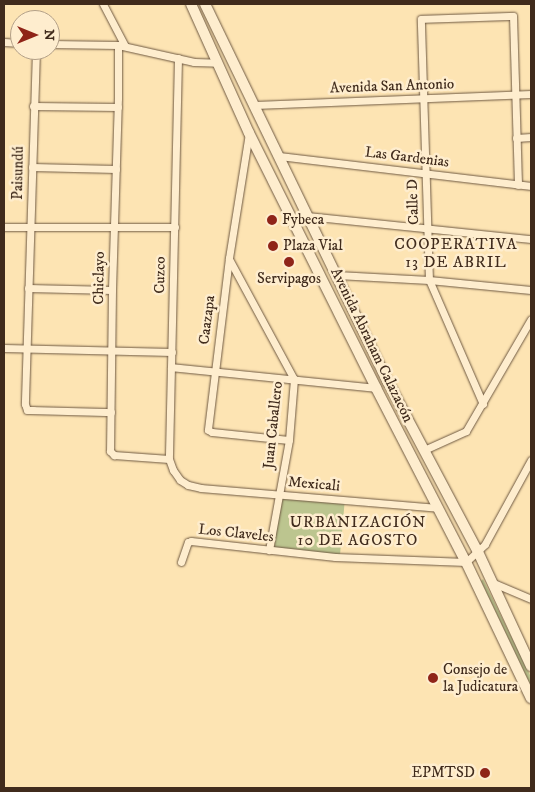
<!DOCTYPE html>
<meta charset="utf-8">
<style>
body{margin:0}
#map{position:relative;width:535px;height:792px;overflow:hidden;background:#fde4b3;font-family:"IM FELL DW Pica",serif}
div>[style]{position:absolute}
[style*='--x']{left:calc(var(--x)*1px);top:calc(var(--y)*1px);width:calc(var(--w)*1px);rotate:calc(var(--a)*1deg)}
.green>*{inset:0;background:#bcc58f;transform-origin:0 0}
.roads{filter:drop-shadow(0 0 1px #6f5942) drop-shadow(0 0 1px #6f5942)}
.minor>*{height:7px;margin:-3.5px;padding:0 3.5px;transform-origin:3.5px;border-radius:3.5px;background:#feedce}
.secondary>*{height:10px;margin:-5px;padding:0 5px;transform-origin:5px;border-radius:5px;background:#feedce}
.dots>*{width:14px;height:14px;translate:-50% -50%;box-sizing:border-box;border:2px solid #feedce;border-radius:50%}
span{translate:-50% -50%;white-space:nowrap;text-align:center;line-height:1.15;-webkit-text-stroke:5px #feedce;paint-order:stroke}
.street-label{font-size:15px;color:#402b1c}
.poi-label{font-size:15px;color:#402b1c}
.left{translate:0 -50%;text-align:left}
.right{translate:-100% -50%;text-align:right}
.neighbourhood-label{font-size:16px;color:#402b1c;letter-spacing:1px}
.frame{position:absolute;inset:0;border:5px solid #402b1c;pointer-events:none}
.north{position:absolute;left:10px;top:10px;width:50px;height:50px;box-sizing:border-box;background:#feedce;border:1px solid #b29f87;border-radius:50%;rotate:90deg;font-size:14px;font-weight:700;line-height:20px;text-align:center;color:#402b1c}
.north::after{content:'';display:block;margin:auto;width:18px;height:22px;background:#8f2418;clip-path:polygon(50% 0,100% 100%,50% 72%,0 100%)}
</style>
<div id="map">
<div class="green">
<div style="left:279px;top:495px;width:66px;height:56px;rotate:5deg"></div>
<div style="clip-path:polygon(483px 579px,531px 677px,531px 686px,481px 581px)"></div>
</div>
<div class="roads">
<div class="minor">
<div style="--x:103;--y:4;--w:47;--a:62.4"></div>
<div style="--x:4;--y:42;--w:16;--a:4"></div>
<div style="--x:50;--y:44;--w:68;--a:0.8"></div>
<div style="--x:118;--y:45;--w:78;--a:12.6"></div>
<div style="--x:194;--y:62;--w:24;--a:2"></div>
<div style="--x:118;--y:45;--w:53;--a:90"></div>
<div style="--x:118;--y:98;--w:192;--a:91.8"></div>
<div style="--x:112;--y:290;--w:161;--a:90.7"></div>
<div style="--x:110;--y:451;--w:6;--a:45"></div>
<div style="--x:114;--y:455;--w:55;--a:4.2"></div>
<div style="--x:36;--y:50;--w:354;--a:91.8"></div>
<div style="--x:25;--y:404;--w:6;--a:72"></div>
<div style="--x:27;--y:410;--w:6;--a:0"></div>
<div style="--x:33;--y:410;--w:78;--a:1.5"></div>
<div style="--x:178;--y:58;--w:401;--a:91.3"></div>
<div style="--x:169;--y:459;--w:12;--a:70"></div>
<div style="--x:173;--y:470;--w:12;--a:55"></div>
<div style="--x:180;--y:480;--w:9;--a:32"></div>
<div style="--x:188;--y:485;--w:13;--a:13"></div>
<div style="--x:201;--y:488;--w:237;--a:4.8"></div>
<div style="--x:255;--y:105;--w:276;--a:-2.3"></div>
<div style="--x:33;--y:106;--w:85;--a:0.7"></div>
<div style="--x:249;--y:133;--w:127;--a:99.1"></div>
<div style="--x:229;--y:258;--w:173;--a:97"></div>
<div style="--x:208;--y:430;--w:4;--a:27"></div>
<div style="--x:212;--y:432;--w:77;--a:5.9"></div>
<div style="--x:516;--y:138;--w:15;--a:-4"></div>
<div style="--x:279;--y:156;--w:254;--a:6.8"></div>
<div style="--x:32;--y:167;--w:84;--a:1.4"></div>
<div style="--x:307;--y:216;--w:225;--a:5.9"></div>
<div style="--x:4;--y:227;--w:171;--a:0"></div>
<div style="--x:229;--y:259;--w:136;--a:61.6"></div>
<div style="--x:294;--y:379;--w:61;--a:94.7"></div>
<div style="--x:289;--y:440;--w:112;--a:100.3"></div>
<div style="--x:337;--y:275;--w:92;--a:3.1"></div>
<div style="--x:429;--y:280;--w:102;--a:5.6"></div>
<div style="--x:28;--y:288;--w:84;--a:1.4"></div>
<div style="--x:4;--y:348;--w:168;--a:1.4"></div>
<div style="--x:171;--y:367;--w:206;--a:5.8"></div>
<div style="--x:483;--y:404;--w:135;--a:-113.5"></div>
<div style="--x:429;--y:280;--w:261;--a:-91.8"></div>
<div style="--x:421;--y:19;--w:92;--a:-1.9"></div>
<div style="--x:513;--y:16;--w:169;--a:88.3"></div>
<div style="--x:424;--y:450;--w:46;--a:-24.3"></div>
<div style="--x:466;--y:431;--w:129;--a:-59.9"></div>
<div style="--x:181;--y:562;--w:21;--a:-71"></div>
<div style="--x:188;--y:542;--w:3;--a:-18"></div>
<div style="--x:191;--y:541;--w:145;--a:6.3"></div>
<div style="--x:335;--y:557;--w:131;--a:2.2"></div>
<div style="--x:466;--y:562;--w:26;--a:-43"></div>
<div style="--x:485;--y:544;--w:96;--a:-61.3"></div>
<div style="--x:491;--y:582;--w:43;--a:23"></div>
</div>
<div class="secondary">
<div style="--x:191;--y:4;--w:141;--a:65.8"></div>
<div style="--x:249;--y:133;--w:285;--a:63.5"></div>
<div style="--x:376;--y:388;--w:196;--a:62.7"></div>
<div style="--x:466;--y:562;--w:151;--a:64.5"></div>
<div style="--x:205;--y:4;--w:420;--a:64.2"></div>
<div style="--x:388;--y:382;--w:192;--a:62.1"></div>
<div style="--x:478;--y:552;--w:126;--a:65.1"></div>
</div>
</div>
<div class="dots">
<div style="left:272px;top:220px;background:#8f2418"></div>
<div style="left:273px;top:246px;background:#8f2418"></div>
<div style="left:289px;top:262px;background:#8f2418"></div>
<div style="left:433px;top:678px;background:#8f2418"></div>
<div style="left:485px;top:773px;background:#8f2418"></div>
</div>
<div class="street-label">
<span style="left:392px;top:86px;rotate:-2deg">Avenida San Antonio</span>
<span style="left:407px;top:157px;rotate:7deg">Las Gardenias</span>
<span style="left:18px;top:173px;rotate:-89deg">Paisundú</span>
<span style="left:413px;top:202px;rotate:-92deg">Calle D</span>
<span style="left:160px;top:275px;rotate:-89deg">Cuzco</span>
<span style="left:99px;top:278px;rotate:-89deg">Chiclayo</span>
<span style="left:207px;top:320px;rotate:-83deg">Caazapa</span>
<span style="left:372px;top:345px;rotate:64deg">Avenida Abraham Calazacón</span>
<span style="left:273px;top:425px;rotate:-84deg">Juan Caballero</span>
<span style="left:314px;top:484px;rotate:5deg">Mexicali</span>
<span style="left:236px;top:533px;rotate:6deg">Los Claveles</span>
</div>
<div class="poi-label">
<span class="left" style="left:282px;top:220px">Fybeca</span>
<span class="left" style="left:283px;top:246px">Plaza Vial</span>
<span style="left:289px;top:279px">Servipagos</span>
<span class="left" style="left:443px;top:678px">Consejo de<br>la Judicatura</span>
<span class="right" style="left:475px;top:773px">EPMTSD</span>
</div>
<div class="neighbourhood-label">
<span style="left:456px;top:253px">COOPERATIVA<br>13 DE ABRIL</span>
<span style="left:358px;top:531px">URBANIZACIÓN<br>10 DE AGOSTO</span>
</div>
<div class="frame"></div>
<div class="north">N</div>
</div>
